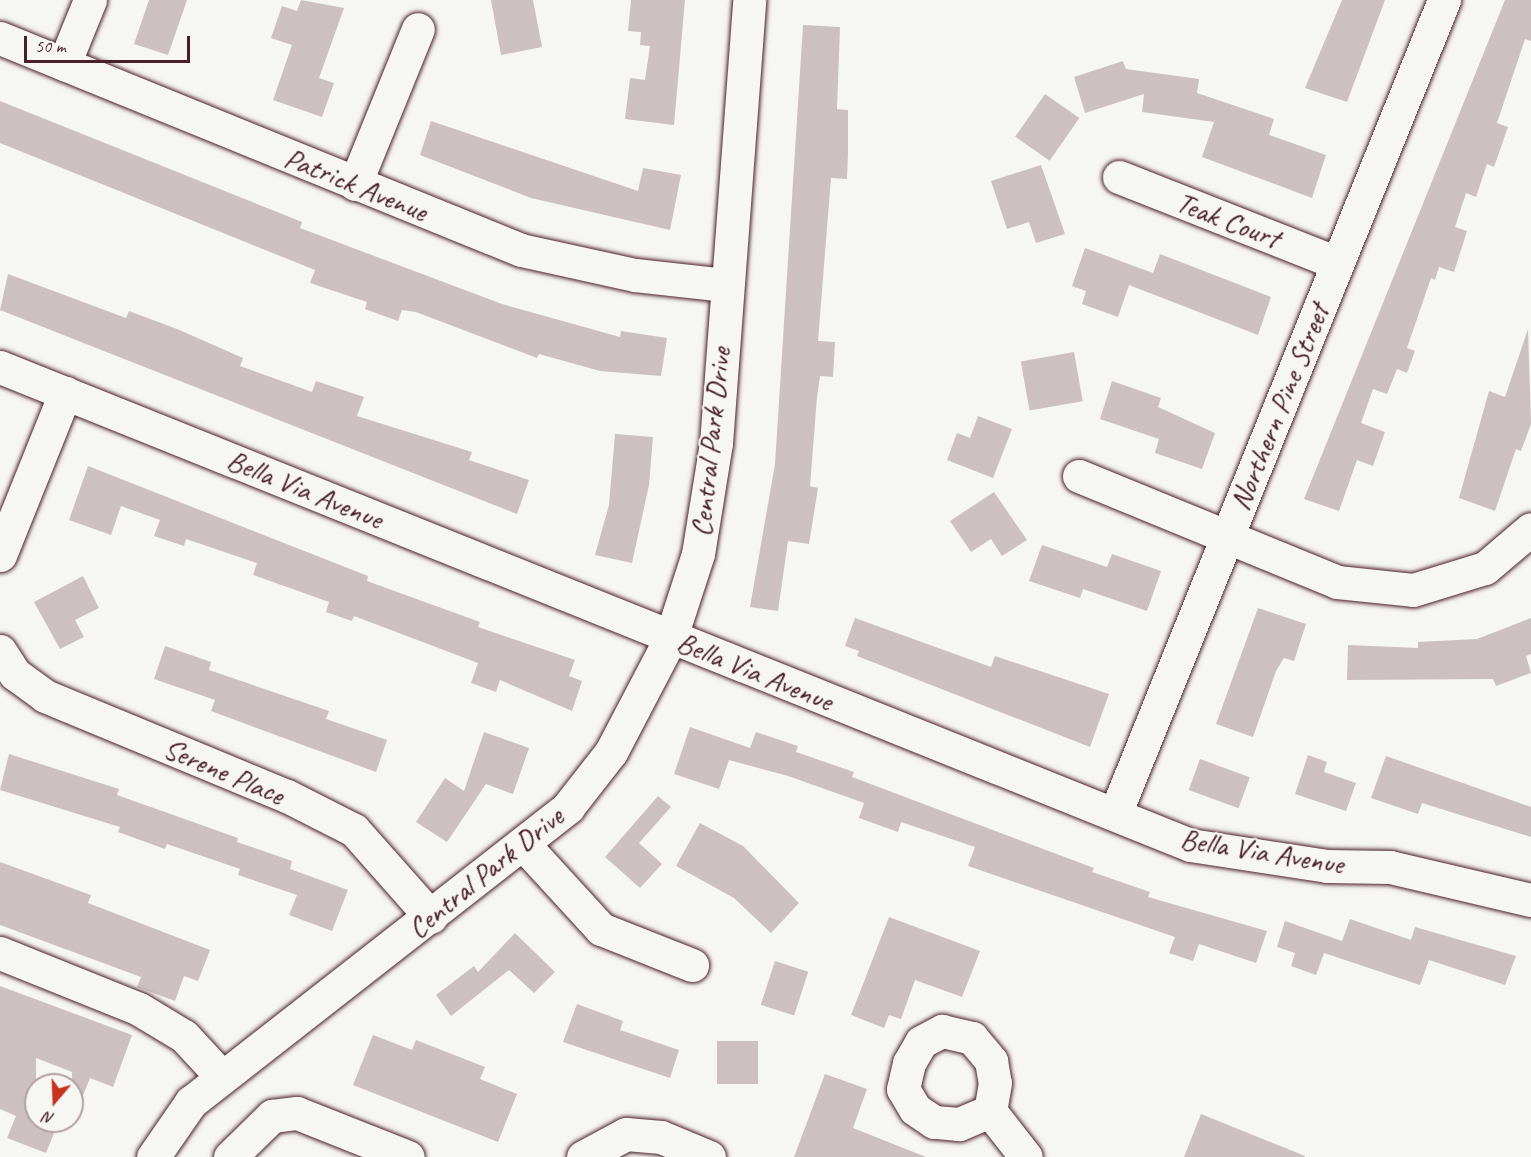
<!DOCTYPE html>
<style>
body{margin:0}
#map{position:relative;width:1531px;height:1157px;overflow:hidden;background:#f6f6f2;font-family:Caveat,sans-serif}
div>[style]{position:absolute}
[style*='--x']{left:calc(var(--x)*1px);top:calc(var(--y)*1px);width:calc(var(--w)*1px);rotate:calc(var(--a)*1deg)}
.building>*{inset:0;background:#ccc1c0;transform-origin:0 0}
.roads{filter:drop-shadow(0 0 2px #4a1f2b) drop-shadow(0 0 2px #4a1f2b)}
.minor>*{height:33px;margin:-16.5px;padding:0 16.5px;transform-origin:16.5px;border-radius:16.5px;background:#f6f6f2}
span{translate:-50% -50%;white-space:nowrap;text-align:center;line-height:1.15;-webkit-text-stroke:4.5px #f6f6f2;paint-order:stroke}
.street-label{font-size:30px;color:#4a1f2b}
.north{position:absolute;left:24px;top:1073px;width:60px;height:60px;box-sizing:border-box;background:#f6f6f2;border:2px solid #b1a0a2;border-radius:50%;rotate:199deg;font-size:16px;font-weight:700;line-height:24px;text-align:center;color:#4a1f2b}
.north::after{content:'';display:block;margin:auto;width:21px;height:27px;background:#c8321e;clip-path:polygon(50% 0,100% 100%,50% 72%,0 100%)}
.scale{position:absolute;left:24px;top:36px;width:166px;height:27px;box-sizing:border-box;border:3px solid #4a1f2b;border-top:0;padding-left:8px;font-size:18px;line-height:21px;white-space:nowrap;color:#4a1f2b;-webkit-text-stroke:4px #f6f6f2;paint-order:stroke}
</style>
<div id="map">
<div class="building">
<div style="clip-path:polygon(149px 0,187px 0,168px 55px,134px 44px)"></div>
<div style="clip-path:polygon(301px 0,344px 8px,319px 78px,334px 83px,322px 117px,273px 100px,292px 45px,271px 38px,282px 6px,297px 11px)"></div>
<div style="clip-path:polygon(491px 0,533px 0,542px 47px,501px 55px)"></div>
<div style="clip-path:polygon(631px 0,685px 0,674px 125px,625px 119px,630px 78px,645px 80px,650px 46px,640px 45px,641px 32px,628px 31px)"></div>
<div style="clip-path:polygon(1342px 0,1385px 0,1347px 102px,1305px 88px)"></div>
<div style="clip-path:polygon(1505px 0,1531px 0,1531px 41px,1525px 39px,1497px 123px,1508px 127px,1494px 167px,1487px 164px,1476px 197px,1466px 193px,1455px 227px,1467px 231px,1454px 272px,1439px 267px,1435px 280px,1431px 278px,1407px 348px,1415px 351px,1407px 373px,1397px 369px,1387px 394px,1373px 389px,1361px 423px,1385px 432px,1373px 466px,1357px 460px,1339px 511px,1304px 499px)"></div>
<div style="clip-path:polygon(803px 25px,840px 27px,837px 109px,848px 110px,848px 154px,847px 179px,831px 178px,818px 341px,835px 342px,833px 377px,820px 376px,817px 397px,810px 486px,818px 488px,809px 544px,788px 541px,778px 611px,750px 607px,775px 464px)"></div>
<div style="clip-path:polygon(1123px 61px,1126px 69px,1199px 79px,1197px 93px,1274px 119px,1269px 135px,1326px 155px,1312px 198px,1202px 157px,1214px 122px,1142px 112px,1144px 94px,1085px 113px,1074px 77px)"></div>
<div style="left:1045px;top:94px;width:42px;height:52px;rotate:35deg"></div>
<div style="clip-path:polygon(0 101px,302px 222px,300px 228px,502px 304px,620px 337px,621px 331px,667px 338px,661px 376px,600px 371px,539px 354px,537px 358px,416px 312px,402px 310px,398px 321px,365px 309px,367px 302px,310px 283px,315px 270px,0 143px)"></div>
<div style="clip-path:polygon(431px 121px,638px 191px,643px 168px,681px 175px,670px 230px,531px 198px,420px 155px)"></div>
<div style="clip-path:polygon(1041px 165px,1065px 234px,1036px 243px,1029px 222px,1007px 229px,991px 181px)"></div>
<div style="clip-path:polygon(1085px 248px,1153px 273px,1160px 254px,1271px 297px,1258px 335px,1129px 285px,1118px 317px,1082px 304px,1086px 291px,1072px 286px)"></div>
<div style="clip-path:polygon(8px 274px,126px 318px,129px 311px,177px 329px,243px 358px,240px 366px,312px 392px,316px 381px,364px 397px,357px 416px,472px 452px,469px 460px,529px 480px,517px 514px,0 310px)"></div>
<div style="clip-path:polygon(1528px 329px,1531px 424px,1521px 451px,1516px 449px,1495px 511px,1459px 498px,1489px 391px,1505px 397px)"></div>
<div style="left:1074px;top:352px;width:50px;height:54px;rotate:80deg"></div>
<div style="clip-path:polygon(1112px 381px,1161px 398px,1158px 407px,1215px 433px,1202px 469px,1155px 453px,1159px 439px,1100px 419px)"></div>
<div style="clip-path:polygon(978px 416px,1012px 429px,993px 478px,947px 460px,957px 433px,970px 438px)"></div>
<div style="clip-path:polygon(615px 434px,653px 437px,649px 485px,632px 563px,595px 555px,609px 505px)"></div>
<div style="clip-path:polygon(88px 466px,368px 576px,367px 581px,480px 622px,478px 627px,575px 660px,569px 676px,582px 681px,572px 711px,500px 680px,496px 692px,471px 683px,478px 663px,354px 616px,352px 621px,326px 612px,329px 602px,253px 575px,257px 563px,186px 539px,184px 546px,154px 536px,160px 520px,121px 506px,111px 535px,69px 520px)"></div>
<div style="clip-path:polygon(994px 492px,1027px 540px,1002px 556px,991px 539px,971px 552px,950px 521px)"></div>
<div style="clip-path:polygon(1042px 545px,1107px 567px,1112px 554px,1161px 571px,1147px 611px,1083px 589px,1080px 598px,1029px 581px)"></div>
<div style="clip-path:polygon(83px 576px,99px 608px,75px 620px,84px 637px,60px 649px,34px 602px)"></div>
<div style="clip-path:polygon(1258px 608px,1306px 624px,1294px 661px,1284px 658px,1276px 671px,1253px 737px,1216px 724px)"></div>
<div style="clip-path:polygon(855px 618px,991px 667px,995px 656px,1109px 694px,1090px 747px,857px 656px,859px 651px,845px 646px)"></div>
<div style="clip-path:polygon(1531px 618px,1531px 654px,1526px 656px,1531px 673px,1496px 686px,1493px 679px,1347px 680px,1348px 645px,1418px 648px,1418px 642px,1477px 639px)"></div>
<div style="clip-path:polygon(165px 646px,211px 662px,209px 670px,329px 711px,326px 719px,387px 740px,376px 772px,211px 711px,215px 700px,154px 679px)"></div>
<div style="clip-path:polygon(690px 727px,750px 748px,756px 732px,798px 746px,796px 752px,854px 772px,852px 777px,1094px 868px,1092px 872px,1150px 892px,1148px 897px,1267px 931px,1256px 963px,1199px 944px,1193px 961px,1169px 953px,1175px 937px,968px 866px,975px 847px,901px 822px,898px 832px,859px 818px,864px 803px,788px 776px,729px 760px,719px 789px,674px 774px)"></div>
<div style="clip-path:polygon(484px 732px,529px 748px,513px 794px,486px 784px,447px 842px,416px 822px,445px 778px,464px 791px)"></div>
<div style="clip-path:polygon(9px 754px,119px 789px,117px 795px,238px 838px,237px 842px,292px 861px,290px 869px,348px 890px,332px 931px,289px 915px,297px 895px,238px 875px,240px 869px,167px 844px,165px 849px,118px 832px,120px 827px,0 790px)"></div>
<div style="clip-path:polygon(1308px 755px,1327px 762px,1324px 772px,1356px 783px,1346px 811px,1295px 794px)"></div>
<div style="clip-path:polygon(1386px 756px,1531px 807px,1531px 837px,1422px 803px,1418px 814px,1371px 798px)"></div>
<div style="left:1200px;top:759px;width:53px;height:33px;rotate:20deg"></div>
<div style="clip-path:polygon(658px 796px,671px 807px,639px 843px,662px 864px,640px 888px,605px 857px)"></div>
<div style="clip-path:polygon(700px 823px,743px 846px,799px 903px,771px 933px,734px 898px,676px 866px)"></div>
<div style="clip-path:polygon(0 862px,91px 895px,88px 903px,210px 950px,198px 981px,184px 976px,175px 1001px,137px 987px,141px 977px,0 925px)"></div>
<div style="clip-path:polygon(889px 917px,980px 951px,962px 997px,915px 980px,901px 1019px,889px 1015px,884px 1028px,851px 1015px)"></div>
<div style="clip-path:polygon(1350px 919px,1411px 940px,1415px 927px,1516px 956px,1505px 985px,1429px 960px,1420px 985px,1324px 953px,1316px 975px,1291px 966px,1295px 953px,1277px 947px,1285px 921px,1342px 941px)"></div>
<div style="clip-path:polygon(515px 933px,555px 972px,534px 993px,509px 970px,451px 1016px,436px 995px,474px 966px,478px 972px)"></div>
<div style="left:775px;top:961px;width:35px;height:46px;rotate:18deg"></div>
<div style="clip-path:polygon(0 986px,132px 1035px,113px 1087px,90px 1078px,73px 1120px,72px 1072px,36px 1058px,36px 1121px,59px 1121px,46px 1153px,7px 1138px,16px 1116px,0 1109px)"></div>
<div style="clip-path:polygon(577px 1004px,623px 1021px,620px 1030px,679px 1050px,670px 1078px,563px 1042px)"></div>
<div style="clip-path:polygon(373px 1035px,412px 1050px,416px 1040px,485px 1067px,480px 1079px,517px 1094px,498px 1142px,353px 1085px)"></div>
<div style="left:758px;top:1041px;width:43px;height:41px;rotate:90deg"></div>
<div style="clip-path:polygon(825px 1074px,867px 1089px,853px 1128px,926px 1157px,794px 1157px)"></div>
<div style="clip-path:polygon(1201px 1114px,1305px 1156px,1305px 1157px,1184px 1157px)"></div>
</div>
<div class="roads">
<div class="minor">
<div style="--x:0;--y:38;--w:562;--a:22.14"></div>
<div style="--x:521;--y:250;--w:117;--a:12.4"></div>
<div style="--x:635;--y:275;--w:91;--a:6.3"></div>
<div style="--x:64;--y:64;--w:69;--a:-67.9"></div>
<div style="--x:1119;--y:177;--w:234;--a:21.5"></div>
<div style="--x:355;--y:184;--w:167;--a:-67.9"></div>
<div style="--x:0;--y:367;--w:1282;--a:21.88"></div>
<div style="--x:1190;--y:845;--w:139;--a:8.7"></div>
<div style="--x:1327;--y:866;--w:63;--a:0.9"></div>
<div style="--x:1390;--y:867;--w:145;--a:13.2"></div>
<div style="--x:1079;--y:476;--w:279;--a:22.3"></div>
<div style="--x:1337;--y:582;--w:76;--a:6"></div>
<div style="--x:1413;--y:590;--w:75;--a:-17"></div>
<div style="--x:1485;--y:568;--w:60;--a:-40.3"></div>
<div style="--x:0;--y:555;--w:175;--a:-68.1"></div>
<div style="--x:0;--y:651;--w:27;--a:57"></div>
<div style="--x:15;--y:674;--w:37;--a:36"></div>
<div style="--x:45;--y:696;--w:262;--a:22.5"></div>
<div style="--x:287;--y:796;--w:75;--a:26.9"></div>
<div style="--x:354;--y:830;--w:116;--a:48.5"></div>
<div style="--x:1115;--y:814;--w:878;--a:-67.99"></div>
<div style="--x:525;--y:846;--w:113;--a:47.5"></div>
<div style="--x:601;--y:929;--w:98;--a:21.6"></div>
<div style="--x:0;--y:953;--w:150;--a:21.9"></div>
<div style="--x:139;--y:1009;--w:52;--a:31"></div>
<div style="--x:184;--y:1036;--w:56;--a:47.2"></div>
<div style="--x:990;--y:1111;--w:34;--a:157"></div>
<div style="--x:959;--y:1124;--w:25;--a:-175"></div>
<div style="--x:934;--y:1122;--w:23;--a:-146"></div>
<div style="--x:915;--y:1109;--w:23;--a:-121"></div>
<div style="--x:903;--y:1089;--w:27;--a:-77"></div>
<div style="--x:909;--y:1063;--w:24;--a:-60"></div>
<div style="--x:921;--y:1042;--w:24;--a:-28"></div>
<div style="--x:942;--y:1031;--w:31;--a:13"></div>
<div style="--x:972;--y:1038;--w:30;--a:50"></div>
<div style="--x:991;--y:1061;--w:22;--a:80"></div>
<div style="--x:995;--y:1083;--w:28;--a:100"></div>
<div style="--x:990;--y:1111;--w:58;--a:52"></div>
<div style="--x:153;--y:1157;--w:67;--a:-55.4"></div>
<div style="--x:191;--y:1102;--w:479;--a:-38"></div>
<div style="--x:568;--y:807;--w:70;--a:-52"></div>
<div style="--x:611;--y:752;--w:130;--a:-62.4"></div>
<div style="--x:671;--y:637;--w:87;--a:-72"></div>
<div style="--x:698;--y:554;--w:112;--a:-80.8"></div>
<div style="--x:716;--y:443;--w:444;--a:-85.7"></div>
<div style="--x:230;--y:1157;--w:59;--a:-44.3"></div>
<div style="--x:272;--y:1116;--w:25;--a:-7"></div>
<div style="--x:297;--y:1113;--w:119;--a:21.6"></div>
<div style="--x:583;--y:1157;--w:49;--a:-28.1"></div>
<div style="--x:626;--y:1134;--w:35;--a:5"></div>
<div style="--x:661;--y:1137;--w:52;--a:22.6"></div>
</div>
</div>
<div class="street-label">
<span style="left:356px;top:184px;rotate:22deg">Patrick Avenue</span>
<span style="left:1228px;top:220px;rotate:21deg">Teak Court</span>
<span style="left:1279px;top:407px;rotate:-68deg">Northern Pine Street</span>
<span style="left:710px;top:442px;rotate:-84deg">Central Park Drive</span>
<span style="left:305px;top:489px;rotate:22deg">Bella Via Avenue</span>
<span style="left:755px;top:671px;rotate:22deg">Bella Via Avenue</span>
<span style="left:224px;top:771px;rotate:23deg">Serene Place</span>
<span style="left:1262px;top:851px;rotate:9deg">Bella Via Avenue</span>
<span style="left:485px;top:872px;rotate:-39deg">Central Park Drive</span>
</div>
<div class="north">N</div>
<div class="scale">50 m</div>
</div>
